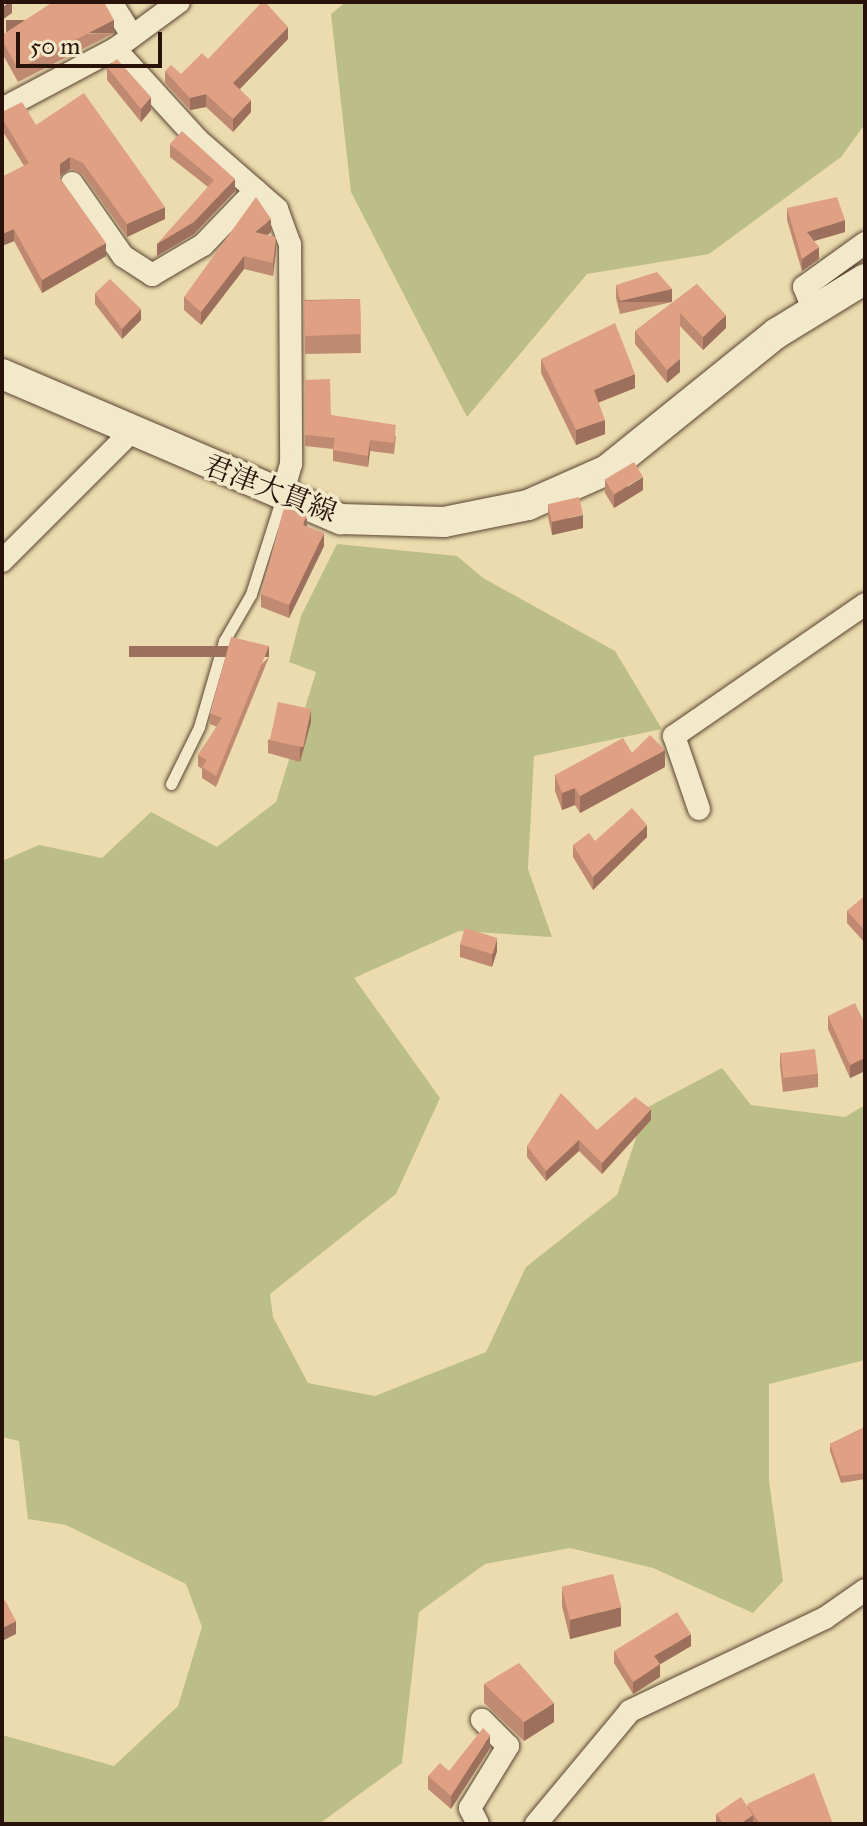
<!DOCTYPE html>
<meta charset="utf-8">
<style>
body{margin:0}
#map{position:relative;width:867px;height:1826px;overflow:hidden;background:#ebdbae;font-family:"IM FELL Great Primer","Noto Serif JP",serif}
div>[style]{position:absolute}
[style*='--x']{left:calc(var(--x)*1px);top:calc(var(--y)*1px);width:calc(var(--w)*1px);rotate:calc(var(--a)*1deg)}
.green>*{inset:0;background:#bcbe87}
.roads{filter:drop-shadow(0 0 2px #5a4432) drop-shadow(0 0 2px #5a4432)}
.service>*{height:11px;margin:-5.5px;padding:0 5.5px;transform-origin:5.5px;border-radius:5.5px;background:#f2e8ca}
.minor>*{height:22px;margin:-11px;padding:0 11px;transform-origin:11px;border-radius:11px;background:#f2e8ca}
.secondary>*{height:30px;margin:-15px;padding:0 15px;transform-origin:15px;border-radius:15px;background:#f2e8ca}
.wall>*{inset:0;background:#c08a72;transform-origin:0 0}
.shaded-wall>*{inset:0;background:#9c705c;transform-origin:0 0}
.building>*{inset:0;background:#dfa084;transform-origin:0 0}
span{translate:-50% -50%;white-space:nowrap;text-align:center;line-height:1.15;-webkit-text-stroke:7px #f2e8ca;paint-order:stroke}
.street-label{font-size:28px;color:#291209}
.frame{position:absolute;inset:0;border:4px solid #291209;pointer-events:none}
.scale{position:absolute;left:16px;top:32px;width:146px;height:36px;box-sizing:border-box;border:4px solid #291209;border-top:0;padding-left:10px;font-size:24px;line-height:28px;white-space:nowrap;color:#291209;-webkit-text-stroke:6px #f2e8ca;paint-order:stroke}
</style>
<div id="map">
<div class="green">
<div style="clip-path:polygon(346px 2px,865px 2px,865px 124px,841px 157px,709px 254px,587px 274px,467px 417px,351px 192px,331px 14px)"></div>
<div style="clip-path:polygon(337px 544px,457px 556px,483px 578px,615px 651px,662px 729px,534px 756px,528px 869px,552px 937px,459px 931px,354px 978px,440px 1098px,396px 1194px,270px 1294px,273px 1317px,308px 1383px,375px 1396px,486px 1352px,526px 1267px,617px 1195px,646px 1108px,722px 1068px,751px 1105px,845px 1117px,865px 1105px,865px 1360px,769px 1384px,769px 1481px,783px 1581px,753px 1613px,653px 1568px,570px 1548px,485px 1564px,419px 1612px,402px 1763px,319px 1824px,2px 1824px,2px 1735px,114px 1766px,178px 1706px,202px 1627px,186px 1584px,66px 1525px,28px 1519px,19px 1441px,2px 1437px,2px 861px,39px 845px,102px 858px,151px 812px,217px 847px,276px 802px,316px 672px,289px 662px,301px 616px)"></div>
</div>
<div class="roads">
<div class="service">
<div style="--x:171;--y:784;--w:64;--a:-63.8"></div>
<div style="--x:199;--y:727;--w:90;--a:-73.8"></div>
<div style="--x:224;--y:641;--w:54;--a:-60.1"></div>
<div style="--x:251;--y:594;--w:102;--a:-72.3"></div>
</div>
<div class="minor">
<div style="--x:111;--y:2;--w:40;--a:58"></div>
<div style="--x:115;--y:49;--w:123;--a:47.6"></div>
<div style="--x:198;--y:140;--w:105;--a:41.1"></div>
<div style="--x:277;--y:209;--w:37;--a:70"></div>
<div style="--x:290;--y:244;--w:220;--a:89.7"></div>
<div style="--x:291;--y:464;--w:33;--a:106"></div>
<div style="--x:2;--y:109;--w:128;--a:-28"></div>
<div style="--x:115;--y:49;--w:79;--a:-36.3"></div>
<div style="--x:72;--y:183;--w:89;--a:55.1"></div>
<div style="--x:123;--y:256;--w:35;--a:33"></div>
<div style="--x:152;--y:275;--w:59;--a:-30.5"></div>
<div style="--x:203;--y:245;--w:76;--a:-46.1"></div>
<div style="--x:813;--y:309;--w:24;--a:-112"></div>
<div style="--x:804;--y:287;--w:75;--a:-35.8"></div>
<div style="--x:2;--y:561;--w:181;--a:-45"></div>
<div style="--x:699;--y:809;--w:77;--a:-108.9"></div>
<div style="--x:674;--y:736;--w:232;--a:-34.6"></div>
<div style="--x:478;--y:1824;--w:18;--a:-117"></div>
<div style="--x:470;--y:1808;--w:73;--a:-58.5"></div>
<div style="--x:508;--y:1746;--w:37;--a:-135"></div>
<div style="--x:536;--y:1824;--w:147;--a:-50.2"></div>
<div style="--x:630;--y:1711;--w:216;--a:-25.5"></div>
<div style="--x:825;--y:1618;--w:49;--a:-35"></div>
</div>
<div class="secondary">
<div style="--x:2;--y:374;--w:369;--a:23.2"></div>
<div style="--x:341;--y:519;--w:103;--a:1.7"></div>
<div style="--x:444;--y:522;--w:86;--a:-11.4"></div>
<div style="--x:528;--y:505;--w:86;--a:-23.9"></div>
<div style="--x:607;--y:470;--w:218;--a:-38.9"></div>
<div style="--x:777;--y:333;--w:103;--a:-31.5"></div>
</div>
</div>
<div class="wall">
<div style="clip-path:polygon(114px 33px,18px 82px,2px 53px,2px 35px)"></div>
<div style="clip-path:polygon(288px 39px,240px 89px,251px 112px,233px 132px,206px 107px,190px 110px,165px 83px,165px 71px,181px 74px,208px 59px)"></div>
<div style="clip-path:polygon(107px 67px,151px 110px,141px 122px,107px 80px)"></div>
<div style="clip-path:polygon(2px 112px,36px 125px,165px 219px,127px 237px,83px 175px,70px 169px,60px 176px,60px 178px,106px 256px,42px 293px,14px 241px,2px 246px,2px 177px,24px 166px,2px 130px)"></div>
<div style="clip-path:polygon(170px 144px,235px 191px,194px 234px,157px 256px,208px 187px,170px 157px)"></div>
<div style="clip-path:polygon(787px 208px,845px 232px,814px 241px,819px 259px,802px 271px,787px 220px)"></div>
<div style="clip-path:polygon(271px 232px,268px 235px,276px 250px,273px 276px,244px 269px,201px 325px,184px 310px,184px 297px)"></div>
<div style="clip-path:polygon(697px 284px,726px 328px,703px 350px,680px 326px,680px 372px,667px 383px,635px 344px,635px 331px)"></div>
<div style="clip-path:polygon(616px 285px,672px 302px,620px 314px,616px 298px)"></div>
<div style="clip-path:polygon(95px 293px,141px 320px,122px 339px,95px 304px)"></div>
<div style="left:360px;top:299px;width:54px;height:56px;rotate:89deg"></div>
<div style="clip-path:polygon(541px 359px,635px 388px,598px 403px,605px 434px,576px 445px,541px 373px)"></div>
<div style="clip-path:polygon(305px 380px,331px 415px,396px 436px,394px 454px,370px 451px,368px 467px,333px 461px,333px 449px,305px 446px)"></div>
<div style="clip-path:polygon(605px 480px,643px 490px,614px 508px,605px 493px)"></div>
<div style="clip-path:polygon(548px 504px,583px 528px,552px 535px,548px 517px)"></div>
<div style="clip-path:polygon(307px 526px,324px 546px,289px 618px,261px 607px,261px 594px)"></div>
<div style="clip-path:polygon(269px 657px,216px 787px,202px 778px,202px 769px,198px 766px,198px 755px,217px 727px,210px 724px,210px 713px)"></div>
<div style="clip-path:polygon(311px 722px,300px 762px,268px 753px,268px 740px)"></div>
<div style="clip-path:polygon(632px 753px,665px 767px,580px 813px,575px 805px,562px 810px,555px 791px,555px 775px)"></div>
<div style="clip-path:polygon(647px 837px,593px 890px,573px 857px,573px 845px,595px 841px)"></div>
<div style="clip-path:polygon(865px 896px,865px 943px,847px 923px,847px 911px)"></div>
<div style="clip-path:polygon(460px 944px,497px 951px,492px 967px,460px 957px)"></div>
<div style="clip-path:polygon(828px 1016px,865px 1024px,865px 1071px,850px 1078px,828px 1029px)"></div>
<div style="clip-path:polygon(780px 1053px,818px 1074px,818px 1087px,783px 1092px,780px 1066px)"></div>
<div style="clip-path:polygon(651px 1120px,602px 1174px,579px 1151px,546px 1181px,527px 1157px,527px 1146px,597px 1130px)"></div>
<div style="clip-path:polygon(865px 1427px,865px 1479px,841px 1483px,830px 1451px,830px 1444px)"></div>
<div style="clip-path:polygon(562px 1587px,621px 1626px,570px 1639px,562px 1606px)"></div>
<div style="clip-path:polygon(691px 1646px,660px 1664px,660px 1677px,633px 1694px,614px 1663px,614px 1651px)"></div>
<div style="clip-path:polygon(484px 1684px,554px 1722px,524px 1741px,484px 1703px)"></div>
<div style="clip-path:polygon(490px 1748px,451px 1809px,428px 1789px,428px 1776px,449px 1771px)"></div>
<div style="clip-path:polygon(747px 1806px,833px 1824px,716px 1824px,716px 1814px)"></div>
</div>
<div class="shaded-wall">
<div style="clip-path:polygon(9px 2px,12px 2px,12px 13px,2px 20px,2px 8px)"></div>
<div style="left:114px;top:20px;width:13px;height:108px;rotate:90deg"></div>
<div style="clip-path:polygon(288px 27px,288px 39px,233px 96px,233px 83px)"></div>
<div style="clip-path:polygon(206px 94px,206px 107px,190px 110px,190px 98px)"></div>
<div style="clip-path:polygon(151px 97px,151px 110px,141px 122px,141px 109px)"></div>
<div style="clip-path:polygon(251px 100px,251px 112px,233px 132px,233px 119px)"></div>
<div style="clip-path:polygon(70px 157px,70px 169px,60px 176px,60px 164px)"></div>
<div style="clip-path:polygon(235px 179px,235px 191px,194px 234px,157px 256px,157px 244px)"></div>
<div style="clip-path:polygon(165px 207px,165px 219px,127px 237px,127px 224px)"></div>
<div style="clip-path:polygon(271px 219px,271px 232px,255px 245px,255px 232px)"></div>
<div style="clip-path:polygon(845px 220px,845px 232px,807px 243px,807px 232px)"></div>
<div style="clip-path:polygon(14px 229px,14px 241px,2px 246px,2px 234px)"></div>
<div style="clip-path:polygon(276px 237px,276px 250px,273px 276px,273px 263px)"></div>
<div style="clip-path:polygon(106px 243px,106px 256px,42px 293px,42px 280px)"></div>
<div style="clip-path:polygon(819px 247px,819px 259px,802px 271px,802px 259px)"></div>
<div style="clip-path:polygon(244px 256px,244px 269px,201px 325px,201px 312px)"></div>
<div style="left:672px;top:289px;width:13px;height:53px;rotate:90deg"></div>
<div style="clip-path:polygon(141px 309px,141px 320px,122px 339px,122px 329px)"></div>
<div style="clip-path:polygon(726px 315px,726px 328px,703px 350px,703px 337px)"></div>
<div style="clip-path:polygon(680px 359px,680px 372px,667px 383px,667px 370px)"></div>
<div style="clip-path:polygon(635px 374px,635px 388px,594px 404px,594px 390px)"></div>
<div style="clip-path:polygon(605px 420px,605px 434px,576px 445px,576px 430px)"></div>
<div style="clip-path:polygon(370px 440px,370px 451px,368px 467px,368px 456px)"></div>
<div style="clip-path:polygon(643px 477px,643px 490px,614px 508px,614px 495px)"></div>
<div style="clip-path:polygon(307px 513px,307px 526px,303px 538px,303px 525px)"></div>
<div style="clip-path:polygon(583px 515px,583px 528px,552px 535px,552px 522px)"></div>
<div style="clip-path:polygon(324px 533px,324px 546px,289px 618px,289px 605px)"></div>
<div style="left:269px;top:646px;width:11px;height:140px;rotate:90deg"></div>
<div style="clip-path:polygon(311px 709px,311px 722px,300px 762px,300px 749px)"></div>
<div style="clip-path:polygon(665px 750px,665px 767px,580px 813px,580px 796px)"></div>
<div style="clip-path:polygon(575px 788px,575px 805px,562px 810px,562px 793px)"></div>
<div style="clip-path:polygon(647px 825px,647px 837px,593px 890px,593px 877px)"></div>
<div style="clip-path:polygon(497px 938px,497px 951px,492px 967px,492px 954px)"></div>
<div style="clip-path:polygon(865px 1058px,865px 1071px,850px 1078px,850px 1065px)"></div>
<div style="clip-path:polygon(651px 1109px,651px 1120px,602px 1174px,602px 1163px)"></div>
<div style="clip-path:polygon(579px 1140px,579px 1151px,546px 1181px,546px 1171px)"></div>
<div style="clip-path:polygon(621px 1607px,621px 1626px,570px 1639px,570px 1620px)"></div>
<div style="clip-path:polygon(16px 1621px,16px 1634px,2px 1641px,2px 1628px)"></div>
<div style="clip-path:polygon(691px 1634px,691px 1646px,654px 1668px,654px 1656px)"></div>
<div style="clip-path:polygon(660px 1664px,660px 1677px,633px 1694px,633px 1682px)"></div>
<div style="clip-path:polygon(554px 1703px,554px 1722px,524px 1741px,524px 1722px)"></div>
<div style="clip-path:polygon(490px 1735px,490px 1748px,451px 1809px,451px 1796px)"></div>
<div style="clip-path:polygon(753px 1815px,753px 1824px,740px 1824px)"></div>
</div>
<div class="building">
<div style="clip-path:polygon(53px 2px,104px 2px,114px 20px,18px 69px,2px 40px,2px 35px)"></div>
<div style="clip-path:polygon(262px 2px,265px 2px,288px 27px,233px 83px,251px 100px,233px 119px,206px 94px,190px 98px,165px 71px,171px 65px,181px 74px,202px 53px,208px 59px)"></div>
<div style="clip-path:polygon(117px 59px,151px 97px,141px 109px,107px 67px)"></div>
<div style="clip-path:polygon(84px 93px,165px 207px,127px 224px,83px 163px,70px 157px,60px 164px,60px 178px,106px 243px,42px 280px,14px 229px,2px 234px,2px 177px,29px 163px,2px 118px,2px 112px,22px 102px,36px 125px)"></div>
<div style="clip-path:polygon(182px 131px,235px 179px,194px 222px,157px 244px,214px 180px,170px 144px)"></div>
<div style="clip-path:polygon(256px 197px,271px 219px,255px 232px,276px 237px,273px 263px,244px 256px,201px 312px,184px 297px)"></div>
<div style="clip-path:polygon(837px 197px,845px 220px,807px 232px,819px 247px,802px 259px,787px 208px)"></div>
<div style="clip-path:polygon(657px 272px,672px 289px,620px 301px,616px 285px)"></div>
<div style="clip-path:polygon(110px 279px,141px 309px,122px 329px,95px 293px)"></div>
<div style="clip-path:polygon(697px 284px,726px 315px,703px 337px,680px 313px,680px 359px,667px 370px,635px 331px)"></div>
<div style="left:360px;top:299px;width:35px;height:56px;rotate:88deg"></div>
<div style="clip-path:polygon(615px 323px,635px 374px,594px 390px,605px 420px,576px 430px,541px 359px)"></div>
<div style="clip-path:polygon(330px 379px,331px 415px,396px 425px,394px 443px,370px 440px,368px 456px,333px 450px,335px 438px,305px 435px,305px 380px)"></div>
<div style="left:634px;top:462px;width:17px;height:34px;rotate:59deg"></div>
<div style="left:579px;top:497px;width:18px;height:32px;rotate:77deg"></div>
<div style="clip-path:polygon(285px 504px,307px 513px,303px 525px,324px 533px,289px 605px,261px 594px)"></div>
<div style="clip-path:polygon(231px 637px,269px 646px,216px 776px,202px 767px,207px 760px,198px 755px,222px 718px,210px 713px)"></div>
<div style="left:278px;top:702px;width:34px;height:39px;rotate:12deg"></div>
<div style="clip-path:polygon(650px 735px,665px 750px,580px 796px,575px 788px,562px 793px,555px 775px,623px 738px,632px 753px)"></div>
<div style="clip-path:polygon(632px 808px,647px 825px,593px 877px,573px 845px,589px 833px,595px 841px)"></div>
<div style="clip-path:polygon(865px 896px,865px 931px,847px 911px)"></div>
<div style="left:465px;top:928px;width:34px;height:17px;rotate:17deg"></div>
<div style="clip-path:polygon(855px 1003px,865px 1024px,865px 1058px,850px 1065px,828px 1016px)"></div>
<div style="left:815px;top:1049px;width:25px;height:35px;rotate:83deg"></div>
<div style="clip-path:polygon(561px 1093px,597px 1130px,635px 1097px,651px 1109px,602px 1163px,579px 1140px,546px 1171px,527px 1146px)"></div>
<div style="clip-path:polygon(865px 1427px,865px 1473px,841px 1476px,830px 1444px)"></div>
<div style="left:613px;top:1574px;width:34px;height:53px;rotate:76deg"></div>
<div style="clip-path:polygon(5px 1600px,16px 1621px,2px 1628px,2px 1602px)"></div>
<div style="clip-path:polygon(677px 1612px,691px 1634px,654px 1656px,660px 1664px,633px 1682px,614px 1651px)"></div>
<div style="clip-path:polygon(519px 1663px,554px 1703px,524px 1722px,484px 1684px)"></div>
<div style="clip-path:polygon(483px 1728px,490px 1735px,451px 1796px,428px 1776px,440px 1763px,449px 1771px)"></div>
<div style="clip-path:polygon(814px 1773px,833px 1824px,760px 1824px,747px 1804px)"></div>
<div style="clip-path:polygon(741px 1797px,753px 1815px,740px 1824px,724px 1824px,716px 1814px)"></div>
</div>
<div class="street-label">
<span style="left:270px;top:489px;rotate:21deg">君津大貫線</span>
</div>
<div class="frame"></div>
<div class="scale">50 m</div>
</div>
